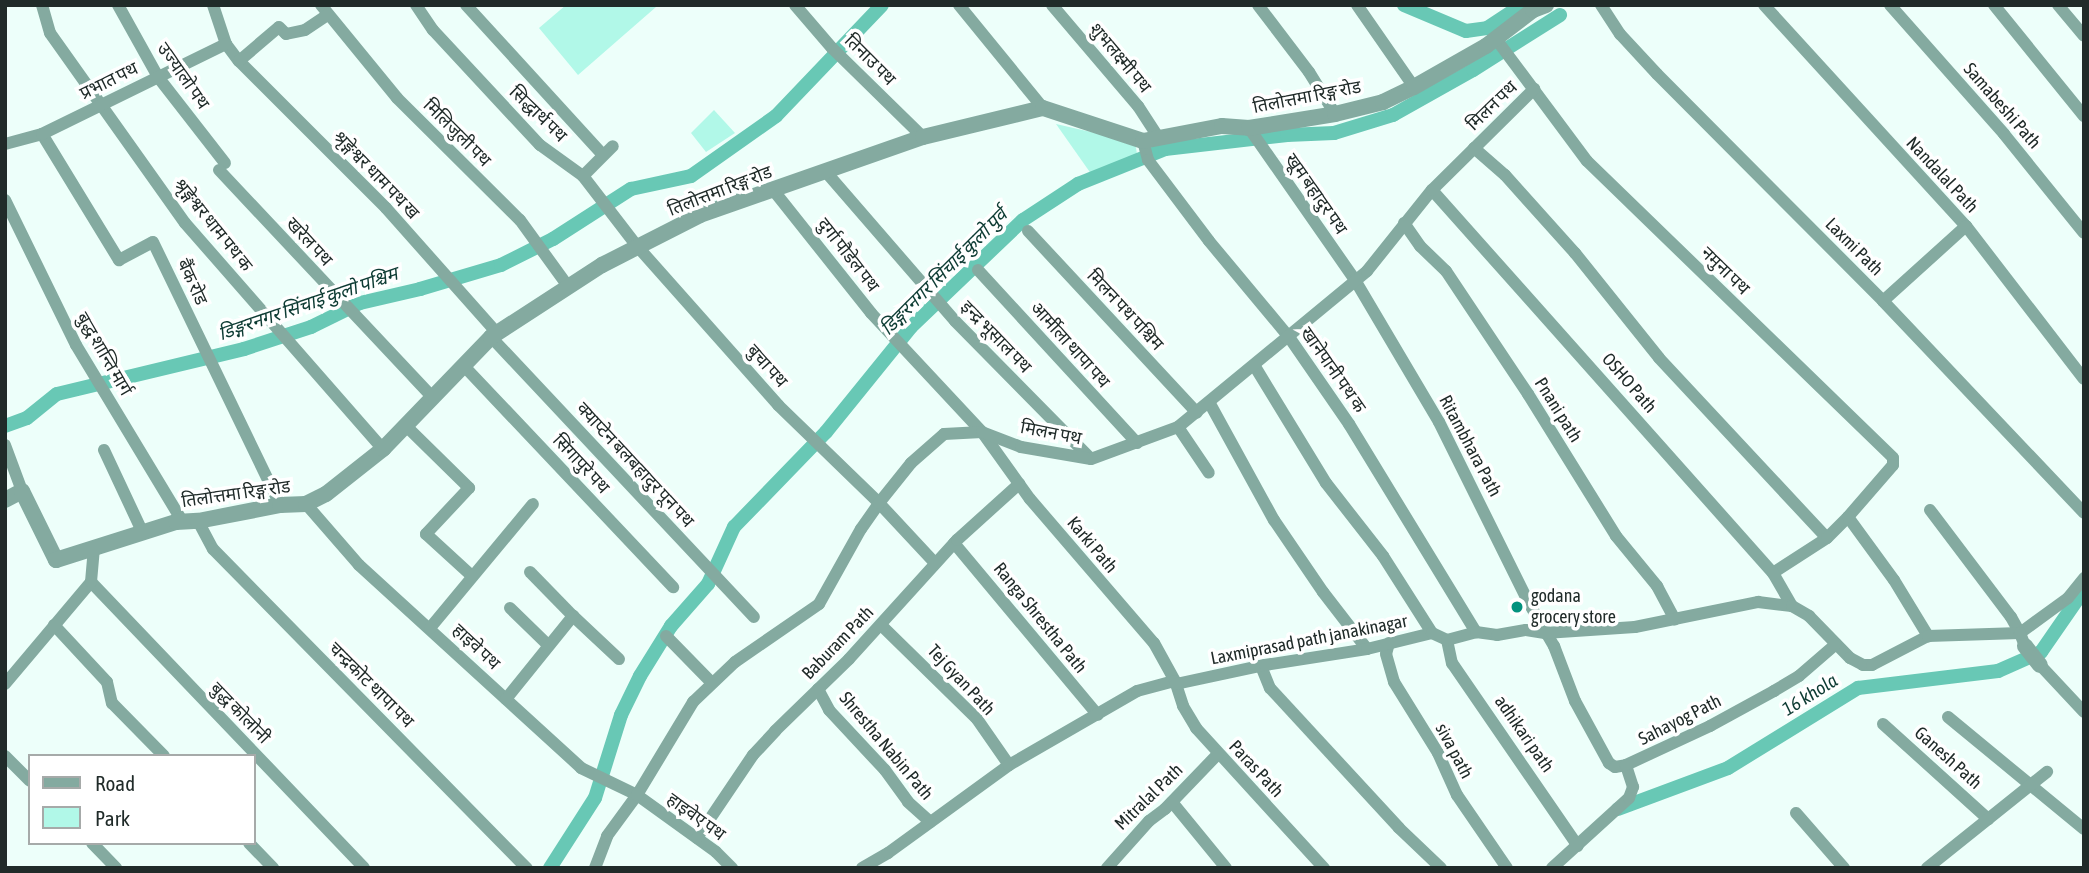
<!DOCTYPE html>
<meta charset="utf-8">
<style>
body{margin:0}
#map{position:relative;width:2089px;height:873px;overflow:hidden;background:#edfffa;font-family:"Asap Condensed","Noto Sans Devanagari",sans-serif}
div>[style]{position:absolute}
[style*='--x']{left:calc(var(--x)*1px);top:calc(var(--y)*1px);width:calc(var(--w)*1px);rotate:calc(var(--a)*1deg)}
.green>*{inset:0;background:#b1f8e8}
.canal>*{height:14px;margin:-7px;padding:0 7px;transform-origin:7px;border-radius:7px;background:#68c8b5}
.minor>*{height:12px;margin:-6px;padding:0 6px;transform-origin:6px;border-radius:6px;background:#84aaa0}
.tertiary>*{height:16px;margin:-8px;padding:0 8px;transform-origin:8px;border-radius:8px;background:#84aaa0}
.dots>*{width:19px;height:19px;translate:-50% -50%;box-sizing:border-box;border:4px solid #fff;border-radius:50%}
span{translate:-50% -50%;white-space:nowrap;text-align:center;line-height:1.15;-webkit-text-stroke:7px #fff;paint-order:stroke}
.street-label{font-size:18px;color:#202b29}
.poi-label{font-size:18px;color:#202b29}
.left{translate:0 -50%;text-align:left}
.water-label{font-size:19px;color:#0d3b33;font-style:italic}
.frame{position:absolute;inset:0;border:7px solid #202b29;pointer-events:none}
.legend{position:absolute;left:28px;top:754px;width:228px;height:91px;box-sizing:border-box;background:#fff;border:2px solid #a6aaa9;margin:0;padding:9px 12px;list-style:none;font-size:21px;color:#202b29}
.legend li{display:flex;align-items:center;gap:14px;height:35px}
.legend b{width:35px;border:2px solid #a6aaa9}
</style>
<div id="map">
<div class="green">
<div style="clip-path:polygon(566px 5px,655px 5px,656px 7px,578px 75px,539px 28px)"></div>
<div style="clip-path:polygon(714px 110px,735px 133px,706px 152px,691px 133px)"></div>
<div style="clip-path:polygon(1056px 124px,1135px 142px,1138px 160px,1094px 178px)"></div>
</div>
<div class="canal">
<div style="--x:1404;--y:5;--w:67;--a:22.8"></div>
<div style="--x:1466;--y:31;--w:21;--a:-8"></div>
<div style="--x:1487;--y:28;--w:42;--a:-33.3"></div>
<div style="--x:5;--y:426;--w:23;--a:-20"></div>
<div style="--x:27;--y:418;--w:38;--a:-39"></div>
<div style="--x:57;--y:394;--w:192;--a:-13.5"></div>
<div style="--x:244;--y:349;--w:71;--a:-18.2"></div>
<div style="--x:311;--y:327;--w:55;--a:-26.1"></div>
<div style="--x:360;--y:303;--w:62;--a:-13.1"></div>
<div style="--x:420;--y:289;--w:84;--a:-16.5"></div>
<div style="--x:501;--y:265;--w:58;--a:-26.6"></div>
<div style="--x:553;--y:239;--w:93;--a:-32.7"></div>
<div style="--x:631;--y:189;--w:61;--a:-12.2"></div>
<div style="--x:691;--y:176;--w:104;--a:-35.2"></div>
<div style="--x:776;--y:116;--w:153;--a:-46.3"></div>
<div style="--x:1618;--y:809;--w:117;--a:-20.4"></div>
<div style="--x:1728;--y:768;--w:153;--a:-31.6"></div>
<div style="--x:1858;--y:688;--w:141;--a:-6.9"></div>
<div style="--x:1998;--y:671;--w:47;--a:-23.8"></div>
<div style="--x:2041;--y:652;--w:75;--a:-55.3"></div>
<div style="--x:550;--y:868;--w:83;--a:-57.3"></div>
<div style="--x:595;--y:798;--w:87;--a:-72.6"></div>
<div style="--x:621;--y:715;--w:43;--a:-64"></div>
<div style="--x:640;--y:676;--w:59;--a:-58.2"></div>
<div style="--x:671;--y:626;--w:56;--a:-48.6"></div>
<div style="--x:708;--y:584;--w:63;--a:-65.5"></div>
<div style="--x:734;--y:527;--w:132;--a:-45.9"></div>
<div style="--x:826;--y:432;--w:135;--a:-51"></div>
<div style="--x:911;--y:327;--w:155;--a:-43.7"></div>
<div style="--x:1023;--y:220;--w:66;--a:-33.2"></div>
<div style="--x:1078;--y:184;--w:94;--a:-21.9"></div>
<div style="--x:1165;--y:149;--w:123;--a:-6.5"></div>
<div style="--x:1287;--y:135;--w:47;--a:-2.4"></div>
<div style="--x:1334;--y:133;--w:62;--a:-17"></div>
<div style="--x:1393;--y:115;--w:92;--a:-29.4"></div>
<div style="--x:1473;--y:70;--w:103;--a:-32.3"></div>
</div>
<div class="minor">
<div style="--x:42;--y:5;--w:29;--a:74"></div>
<div style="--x:50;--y:33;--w:233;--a:54.6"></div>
<div style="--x:185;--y:223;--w:300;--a:48.8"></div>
<div style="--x:118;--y:5;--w:82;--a:60.9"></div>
<div style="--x:158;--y:77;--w:109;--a:52.1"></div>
<div style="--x:213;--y:5;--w:41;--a:71.6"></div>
<div style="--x:226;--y:44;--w:21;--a:53"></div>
<div style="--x:239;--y:61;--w:208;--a:45"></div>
<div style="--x:386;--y:208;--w:167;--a:48.4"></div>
<div style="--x:321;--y:5;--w:120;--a:50.7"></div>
<div style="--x:397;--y:98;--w:173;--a:44.8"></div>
<div style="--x:520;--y:220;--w:80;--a:54.1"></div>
<div style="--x:416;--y:5;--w:30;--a:56"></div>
<div style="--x:433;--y:30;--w:157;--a:47.1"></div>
<div style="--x:540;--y:145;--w:53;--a:35.8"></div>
<div style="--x:583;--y:176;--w:88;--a:52.4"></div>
<div style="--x:637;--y:246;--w:213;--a:48.4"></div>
<div style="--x:778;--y:405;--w:141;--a:44.1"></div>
<div style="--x:879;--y:503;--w:82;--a:47"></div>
<div style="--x:466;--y:5;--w:203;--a:47.6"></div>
<div style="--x:795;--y:5;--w:57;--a:49.3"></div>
<div style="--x:832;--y:48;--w:127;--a:44.4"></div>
<div style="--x:959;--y:5;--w:133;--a:50.8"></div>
<div style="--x:1052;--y:5;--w:133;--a:49.6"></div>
<div style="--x:1138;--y:106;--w:37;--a:57"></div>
<div style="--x:1258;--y:5;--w:84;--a:52.7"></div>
<div style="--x:1309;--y:72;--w:49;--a:58.2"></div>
<div style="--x:1357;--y:5;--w:100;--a:55.2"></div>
<div style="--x:1601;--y:5;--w:35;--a:57"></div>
<div style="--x:1620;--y:34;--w:54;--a:47.2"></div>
<div style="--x:1657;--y:74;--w:320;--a:45.1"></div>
<div style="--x:1883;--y:301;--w:292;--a:46.5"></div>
<div style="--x:1764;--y:5;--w:299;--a:47.6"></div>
<div style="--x:1966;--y:226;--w:193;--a:52.4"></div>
<div style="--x:1890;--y:5;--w:172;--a:48.5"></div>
<div style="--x:2004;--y:134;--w:127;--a:51.1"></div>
<div style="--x:1994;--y:5;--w:143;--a:51"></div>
<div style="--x:2058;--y:5;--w:40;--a:50"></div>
<div style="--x:1496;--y:39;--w:152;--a:53.3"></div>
<div style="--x:1587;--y:161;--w:426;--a:44.1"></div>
<div style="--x:1893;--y:458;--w:7;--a:90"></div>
<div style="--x:1893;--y:465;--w:69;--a:130.9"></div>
<div style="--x:239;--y:61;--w:52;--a:-40.4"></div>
<div style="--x:279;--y:27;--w:10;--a:45"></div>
<div style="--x:286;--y:34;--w:19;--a:-12"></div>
<div style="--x:305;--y:30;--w:27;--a:-34"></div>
<div style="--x:1249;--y:128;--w:185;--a:55.1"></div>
<div style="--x:1355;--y:280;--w:165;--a:59.4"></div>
<div style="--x:1439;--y:422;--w:204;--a:63.6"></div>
<div style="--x:1530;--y:605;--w:48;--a:59.7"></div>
<div style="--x:1554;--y:646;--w:59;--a:69.1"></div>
<div style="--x:1575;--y:701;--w:71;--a:61.3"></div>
<div style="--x:1609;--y:763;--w:7;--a:34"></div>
<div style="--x:1615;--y:767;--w:11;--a:-10"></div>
<div style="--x:42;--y:134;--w:148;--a:58.6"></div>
<div style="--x:119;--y:260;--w:38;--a:-28"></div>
<div style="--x:153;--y:242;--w:292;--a:64.2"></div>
<div style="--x:1143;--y:141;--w:20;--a:75"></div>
<div style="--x:1148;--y:160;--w:101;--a:53"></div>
<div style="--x:1209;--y:241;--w:125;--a:50.2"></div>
<div style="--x:1289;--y:337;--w:106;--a:55.4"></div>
<div style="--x:1349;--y:424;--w:244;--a:58.6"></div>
<div style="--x:5;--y:144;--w:38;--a:-15"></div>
<div style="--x:42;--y:134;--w:205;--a:-26.1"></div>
<div style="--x:1474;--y:148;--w:41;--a:41.1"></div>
<div style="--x:1505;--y:175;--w:105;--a:48.1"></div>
<div style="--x:1575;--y:253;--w:134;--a:51.3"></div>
<div style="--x:1659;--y:358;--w:246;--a:47"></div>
<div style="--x:1827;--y:538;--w:64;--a:147.1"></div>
<div style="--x:219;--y:170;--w:311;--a:46.8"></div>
<div style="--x:826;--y:172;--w:197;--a:49.1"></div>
<div style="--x:955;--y:321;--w:192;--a:45.4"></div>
<div style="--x:583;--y:176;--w:42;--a:-45"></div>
<div style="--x:1432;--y:190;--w:513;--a:48.32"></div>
<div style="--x:1773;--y:573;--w:38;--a:60"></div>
<div style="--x:774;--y:191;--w:156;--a:51.5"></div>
<div style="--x:871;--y:313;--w:163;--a:47"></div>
<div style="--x:982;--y:432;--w:82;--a:54.4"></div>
<div style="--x:1030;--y:499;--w:190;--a:49.3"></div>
<div style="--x:1154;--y:643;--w:43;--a:61.1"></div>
<div style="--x:5;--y:200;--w:161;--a:63.9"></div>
<div style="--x:76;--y:345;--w:205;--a:58.9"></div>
<div style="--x:1404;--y:223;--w:28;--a:55"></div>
<div style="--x:1420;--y:246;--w:36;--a:44"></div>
<div style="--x:1446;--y:271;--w:148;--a:56.3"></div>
<div style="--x:1528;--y:394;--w:167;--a:58.2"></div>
<div style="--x:1616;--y:536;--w:65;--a:50.6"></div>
<div style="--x:1657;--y:586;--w:38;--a:62"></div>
<div style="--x:1028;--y:231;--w:248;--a:47.1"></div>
<div style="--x:978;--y:270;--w:235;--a:47.4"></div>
<div style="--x:1883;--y:301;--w:112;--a:-42.1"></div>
<div style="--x:491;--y:337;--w:384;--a:46.8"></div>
<div style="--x:463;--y:365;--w:306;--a:46.6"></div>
<div style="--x:1254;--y:365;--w:138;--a:58.6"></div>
<div style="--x:1326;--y:483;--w:93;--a:52"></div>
<div style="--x:1383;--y:556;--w:91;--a:57.5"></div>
<div style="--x:1209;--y:402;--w:135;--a:61.2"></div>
<div style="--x:1274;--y:520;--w:87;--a:55.8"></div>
<div style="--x:1323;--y:592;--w:72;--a:52.3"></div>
<div style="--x:405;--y:425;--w:90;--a:44.5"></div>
<div style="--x:469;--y:488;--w:63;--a:133.1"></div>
<div style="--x:426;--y:534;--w:62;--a:42.4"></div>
<div style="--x:1178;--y:427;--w:55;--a:56"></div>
<div style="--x:5;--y:445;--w:49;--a:69.7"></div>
<div style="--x:104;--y:450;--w:89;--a:64.9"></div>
<div style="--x:306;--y:504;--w:81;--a:49"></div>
<div style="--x:359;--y:565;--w:301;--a:42.4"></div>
<div style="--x:581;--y:768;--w:62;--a:25.7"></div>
<div style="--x:637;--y:795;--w:97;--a:35.8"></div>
<div style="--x:716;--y:852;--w:23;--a:45"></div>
<div style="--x:1930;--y:510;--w:134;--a:52.9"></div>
<div style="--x:2011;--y:617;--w:18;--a:61"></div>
<div style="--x:2020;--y:633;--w:59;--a:-36.1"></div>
<div style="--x:2068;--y:598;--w:26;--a:-51"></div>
<div style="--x:198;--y:521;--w:32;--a:62"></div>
<div style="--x:213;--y:549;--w:448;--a:45.5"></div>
<div style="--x:1827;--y:538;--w:30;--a:-45"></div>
<div style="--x:1848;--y:517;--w:78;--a:53.9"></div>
<div style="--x:1894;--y:580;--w:66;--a:58.7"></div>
<div style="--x:954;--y:543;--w:224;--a:50.1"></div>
<div style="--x:530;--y:572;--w:62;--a:45.7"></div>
<div style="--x:91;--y:582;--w:395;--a:46.3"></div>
<div style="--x:510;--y:608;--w:53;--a:44.2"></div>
<div style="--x:54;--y:625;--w:78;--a:47.1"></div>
<div style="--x:107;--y:682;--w:22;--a:77"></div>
<div style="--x:112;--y:703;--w:74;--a:45.5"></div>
<div style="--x:881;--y:625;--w:134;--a:44.4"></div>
<div style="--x:977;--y:719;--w:56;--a:55.2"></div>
<div style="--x:430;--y:628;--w:161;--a:-50.3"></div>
<div style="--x:666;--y:636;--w:64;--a:45.6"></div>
<div style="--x:1447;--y:640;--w:24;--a:78"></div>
<div style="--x:1452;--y:663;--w:222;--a:55.5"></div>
<div style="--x:1389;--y:643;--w:11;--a:105"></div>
<div style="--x:1386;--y:654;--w:29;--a:74"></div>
<div style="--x:1394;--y:682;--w:84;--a:58.2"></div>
<div style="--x:1438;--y:753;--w:46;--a:65.7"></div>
<div style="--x:1457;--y:795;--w:88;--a:55.6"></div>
<div style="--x:2040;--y:665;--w:64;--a:46.9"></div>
<div style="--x:1261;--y:666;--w:24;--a:68"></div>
<div style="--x:1270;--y:688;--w:190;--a:47.3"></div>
<div style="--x:1399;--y:828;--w:58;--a:43.6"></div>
<div style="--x:5;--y:684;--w:133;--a:-49.9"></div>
<div style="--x:91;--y:582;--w:35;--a:-85"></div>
<div style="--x:1176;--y:684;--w:23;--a:72"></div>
<div style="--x:1183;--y:706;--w:26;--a:59"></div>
<div style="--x:1196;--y:728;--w:190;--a:47.6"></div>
<div style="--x:818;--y:689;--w:24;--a:62"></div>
<div style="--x:829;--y:710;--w:82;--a:47"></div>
<div style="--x:885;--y:770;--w:39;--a:54"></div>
<div style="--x:908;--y:802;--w:30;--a:42"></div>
<div style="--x:506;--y:699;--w:107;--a:-51.1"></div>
<div style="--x:573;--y:616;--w:63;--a:43.1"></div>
<div style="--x:1948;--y:717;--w:176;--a:39.5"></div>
<div style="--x:1883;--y:724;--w:142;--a:42.1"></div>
<div style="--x:5;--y:756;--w:35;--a:45"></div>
<div style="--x:1172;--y:802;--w:85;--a:50.7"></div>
<div style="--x:1796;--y:813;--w:73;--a:48.9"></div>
<div style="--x:697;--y:838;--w:100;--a:-56"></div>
<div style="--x:753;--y:755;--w:33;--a:-47"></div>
<div style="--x:775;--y:731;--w:103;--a:-44.2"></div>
<div style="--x:849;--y:659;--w:161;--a:-47.8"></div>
<div style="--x:957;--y:540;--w:84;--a:-42.1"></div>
<div style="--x:92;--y:843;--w:35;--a:46"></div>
<div style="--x:249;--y:843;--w:35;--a:46"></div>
<div style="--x:595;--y:868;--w:34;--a:-69"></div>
<div style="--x:607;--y:836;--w:51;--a:-53.8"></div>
<div style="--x:637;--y:795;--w:109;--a:-58.9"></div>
<div style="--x:693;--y:702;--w:58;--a:-43.6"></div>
<div style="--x:735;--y:662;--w:102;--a:-34.6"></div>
<div style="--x:819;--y:604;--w:86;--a:-60.8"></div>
<div style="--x:861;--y:529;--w:32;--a:-55"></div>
<div style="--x:879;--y:503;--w:51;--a:-51.3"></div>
<div style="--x:911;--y:463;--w:44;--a:-41.3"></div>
<div style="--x:944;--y:434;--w:38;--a:-3"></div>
<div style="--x:982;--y:432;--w:42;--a:21"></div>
<div style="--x:1021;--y:447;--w:71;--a:9.7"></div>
<div style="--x:1091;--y:459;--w:93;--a:-20.2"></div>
<div style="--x:1178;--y:427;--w:245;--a:-39.5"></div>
<div style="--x:1367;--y:271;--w:104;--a:-51.3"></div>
<div style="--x:1432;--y:190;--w:144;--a:-44.7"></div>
<div style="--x:862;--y:868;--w:30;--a:-30"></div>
<div style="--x:888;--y:853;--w:150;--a:-36"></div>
<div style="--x:1009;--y:765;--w:148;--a:-30"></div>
<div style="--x:1137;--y:691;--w:39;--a:-15"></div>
<div style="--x:1175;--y:681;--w:3;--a:72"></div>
<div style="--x:1176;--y:684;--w:91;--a:-12.1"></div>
<div style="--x:1265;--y:665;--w:103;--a:-8.9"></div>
<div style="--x:1367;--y:649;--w:67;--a:-13.8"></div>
<div style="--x:1432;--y:633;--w:17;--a:25"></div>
<div style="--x:1447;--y:640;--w:30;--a:-15"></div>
<div style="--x:1476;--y:632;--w:21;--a:8"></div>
<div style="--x:1497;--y:635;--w:29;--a:-10"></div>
<div style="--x:1526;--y:630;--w:19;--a:9"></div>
<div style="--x:1545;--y:633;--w:90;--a:-3.8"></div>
<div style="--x:1635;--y:627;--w:126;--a:-11.5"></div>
<div style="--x:1758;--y:602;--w:34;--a:7"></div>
<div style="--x:1792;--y:606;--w:20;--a:30"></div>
<div style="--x:1809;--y:616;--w:59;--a:45.7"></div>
<div style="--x:1850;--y:658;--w:15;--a:28"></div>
<div style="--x:1863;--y:665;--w:9;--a:0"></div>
<div style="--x:1872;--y:665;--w:63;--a:-27.4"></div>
<div style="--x:1928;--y:636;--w:92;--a:-1.9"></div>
<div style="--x:2020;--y:633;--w:14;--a:69"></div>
<div style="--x:1107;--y:868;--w:63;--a:-48.2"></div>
<div style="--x:1149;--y:821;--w:20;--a:-37"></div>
<div style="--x:1165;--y:809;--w:76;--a:-46.1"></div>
<div style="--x:1552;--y:868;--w:104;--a:-42.3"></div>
<div style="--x:1629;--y:798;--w:12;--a:-70"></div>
<div style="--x:1633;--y:787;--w:23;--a:-108"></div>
<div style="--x:1626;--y:765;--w:93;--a:-24.9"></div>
<div style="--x:1710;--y:726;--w:73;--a:-28.7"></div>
<div style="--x:1774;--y:691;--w:29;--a:-31"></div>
<div style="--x:1799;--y:676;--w:49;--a:-40.9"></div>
<div style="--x:1927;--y:868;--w:154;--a:-38.7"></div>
</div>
<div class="tertiary">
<div style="--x:5;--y:500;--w:19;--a:-28"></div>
<div style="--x:22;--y:491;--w:77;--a:63.8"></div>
<div style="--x:56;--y:560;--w:126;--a:-17.6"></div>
<div style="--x:176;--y:522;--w:22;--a:-3"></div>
<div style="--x:198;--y:521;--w:84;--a:-11"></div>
<div style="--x:280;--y:505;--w:26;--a:-2"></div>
<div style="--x:306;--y:504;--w:22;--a:-27"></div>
<div style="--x:326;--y:494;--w:73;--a:-38.3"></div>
<div style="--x:383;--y:449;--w:156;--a:-46"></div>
<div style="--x:491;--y:337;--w:132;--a:-33"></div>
<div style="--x:602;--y:265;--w:110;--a:-27"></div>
<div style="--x:700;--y:215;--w:236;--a:-19.3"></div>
<div style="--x:923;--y:137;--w:123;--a:-13.6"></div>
<div style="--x:1043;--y:108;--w:105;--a:18.3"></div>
<div style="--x:1143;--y:141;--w:80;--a:-10.8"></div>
<div style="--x:1222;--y:126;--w:27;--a:4"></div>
<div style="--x:1249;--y:128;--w:87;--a:-9.2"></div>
<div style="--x:1335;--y:114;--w:49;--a:-14"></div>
<div style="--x:1383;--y:102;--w:34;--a:-26"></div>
<div style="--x:1414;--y:87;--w:83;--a:-29.7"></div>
<div style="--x:1486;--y:46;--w:59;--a:-37.5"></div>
<div style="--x:1533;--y:10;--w:14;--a:-21"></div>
<div style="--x:2025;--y:646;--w:24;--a:52"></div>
</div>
<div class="dots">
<div style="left:1517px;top:607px;background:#03927e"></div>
</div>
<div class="street-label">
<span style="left:1120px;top:58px;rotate:50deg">शुभलक्ष्मी पथ</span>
<span style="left:870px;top:60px;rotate:45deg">तिनाउ पथ</span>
<span style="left:183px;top:76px;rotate:55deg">उज्यालो पथ</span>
<span style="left:109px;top:81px;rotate:-26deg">प्रभात पथ</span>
<span style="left:1307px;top:97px;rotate:-11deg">तिलोत्तमा रिङ्ग रोड</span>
<span style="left:1492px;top:106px;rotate:-44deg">मिलन पथ</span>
<span style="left:2002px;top:106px;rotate:49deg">Samabeshi Path</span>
<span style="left:538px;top:114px;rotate:44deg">सिद्धार्थ पथ</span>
<span style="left:457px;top:133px;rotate:45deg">मिलिजुली पथ</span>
<span style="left:376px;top:175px;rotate:46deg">श्रृङ्गेश्वर धाम पथ ख</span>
<span style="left:1942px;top:175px;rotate:47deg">Nandalal Path</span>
<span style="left:720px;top:191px;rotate:-21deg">तिलोत्तमा रिङ्ग रोड</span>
<span style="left:1316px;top:194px;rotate:55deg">खूम बहादुर पथ</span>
<span style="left:213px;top:225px;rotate:51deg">श्रृङ्गेश्वर धाम पथ क</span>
<span style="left:309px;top:242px;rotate:47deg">खरेल पथ</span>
<span style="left:1854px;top:247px;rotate:45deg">Laxmi Path</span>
<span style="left:848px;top:255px;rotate:52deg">दुर्गा पौडेल पथ</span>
<span style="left:1725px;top:271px;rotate:44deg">नमुना पथ</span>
<span style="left:192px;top:282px;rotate:65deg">बैंक रोड</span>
<span style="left:1125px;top:310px;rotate:47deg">मिलन पथ पश्चिम</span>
<span style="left:996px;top:337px;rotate:46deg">इन्द्र भूसाल पथ</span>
<span style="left:1070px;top:345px;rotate:48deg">आर्मीला थापा पथ</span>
<span style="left:104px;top:354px;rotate:60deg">बुद्ध शान्ति मार्ग</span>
<span style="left:767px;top:366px;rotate:48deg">बुचा पथ</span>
<span style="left:1333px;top:370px;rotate:55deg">खानेपानी पथ क</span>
<span style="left:1629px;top:383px;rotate:49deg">OSHO Path</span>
<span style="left:1558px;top:410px;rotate:58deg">Pnani path</span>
<span style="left:1051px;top:433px;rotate:11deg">मिलन पथ</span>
<span style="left:1470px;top:446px;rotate:62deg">Ritambhara Path</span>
<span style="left:581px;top:464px;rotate:47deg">सिंगापुरे पथ</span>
<span style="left:635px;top:465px;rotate:47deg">क्याप्टेन बलबहादुर पून पथ</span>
<span style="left:236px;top:494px;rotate:-8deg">तिलोत्तमा रिङ्ग रोड</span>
<span style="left:1092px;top:545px;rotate:50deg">Karki Path</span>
<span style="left:1040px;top:618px;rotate:51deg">Ranga Shrestha Path</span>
<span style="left:1309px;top:640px;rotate:-11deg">Laxmiprasad path janakinagar</span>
<span style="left:838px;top:643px;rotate:-46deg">Baburam Path</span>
<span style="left:476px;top:647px;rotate:43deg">हाइवे पथ</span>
<span style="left:961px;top:680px;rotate:47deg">Tej Gyan Path</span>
<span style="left:371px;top:685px;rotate:45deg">चन्द्रकोट थापा पथ</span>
<span style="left:240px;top:713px;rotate:46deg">बुद्ध कोलोनी</span>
<span style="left:1680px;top:720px;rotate:-27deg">Sahayog Path</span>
<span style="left:1524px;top:734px;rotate:55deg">adhikari path</span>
<span style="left:886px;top:746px;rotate:50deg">Shrestha Nabin Path</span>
<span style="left:1454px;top:751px;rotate:62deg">siva path</span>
<span style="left:1948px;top:758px;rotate:42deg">Ganesh Path</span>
<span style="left:1256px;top:769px;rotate:47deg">Paras Path</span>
<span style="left:1149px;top:797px;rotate:-44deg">Mitralal Path</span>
<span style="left:696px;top:817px;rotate:36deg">हाइवेए पथ</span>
</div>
<div class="poi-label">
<span class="left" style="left:1531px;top:607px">godana<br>grocery store</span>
</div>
<div class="water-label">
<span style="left:944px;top:272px;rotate:-45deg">डिङ्गरनगर सिंचाई कुलो पुर्व</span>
<span style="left:308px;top:304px;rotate:-19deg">डिङ्गरनगर सिंचाई कुलो पश्चिम</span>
<span style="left:1810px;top:695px;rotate:-32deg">16 khola</span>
</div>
<div class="frame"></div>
<ul class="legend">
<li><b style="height:9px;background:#84aaa0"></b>Road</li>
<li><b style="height:19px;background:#b1f8e8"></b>Park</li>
</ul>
</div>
